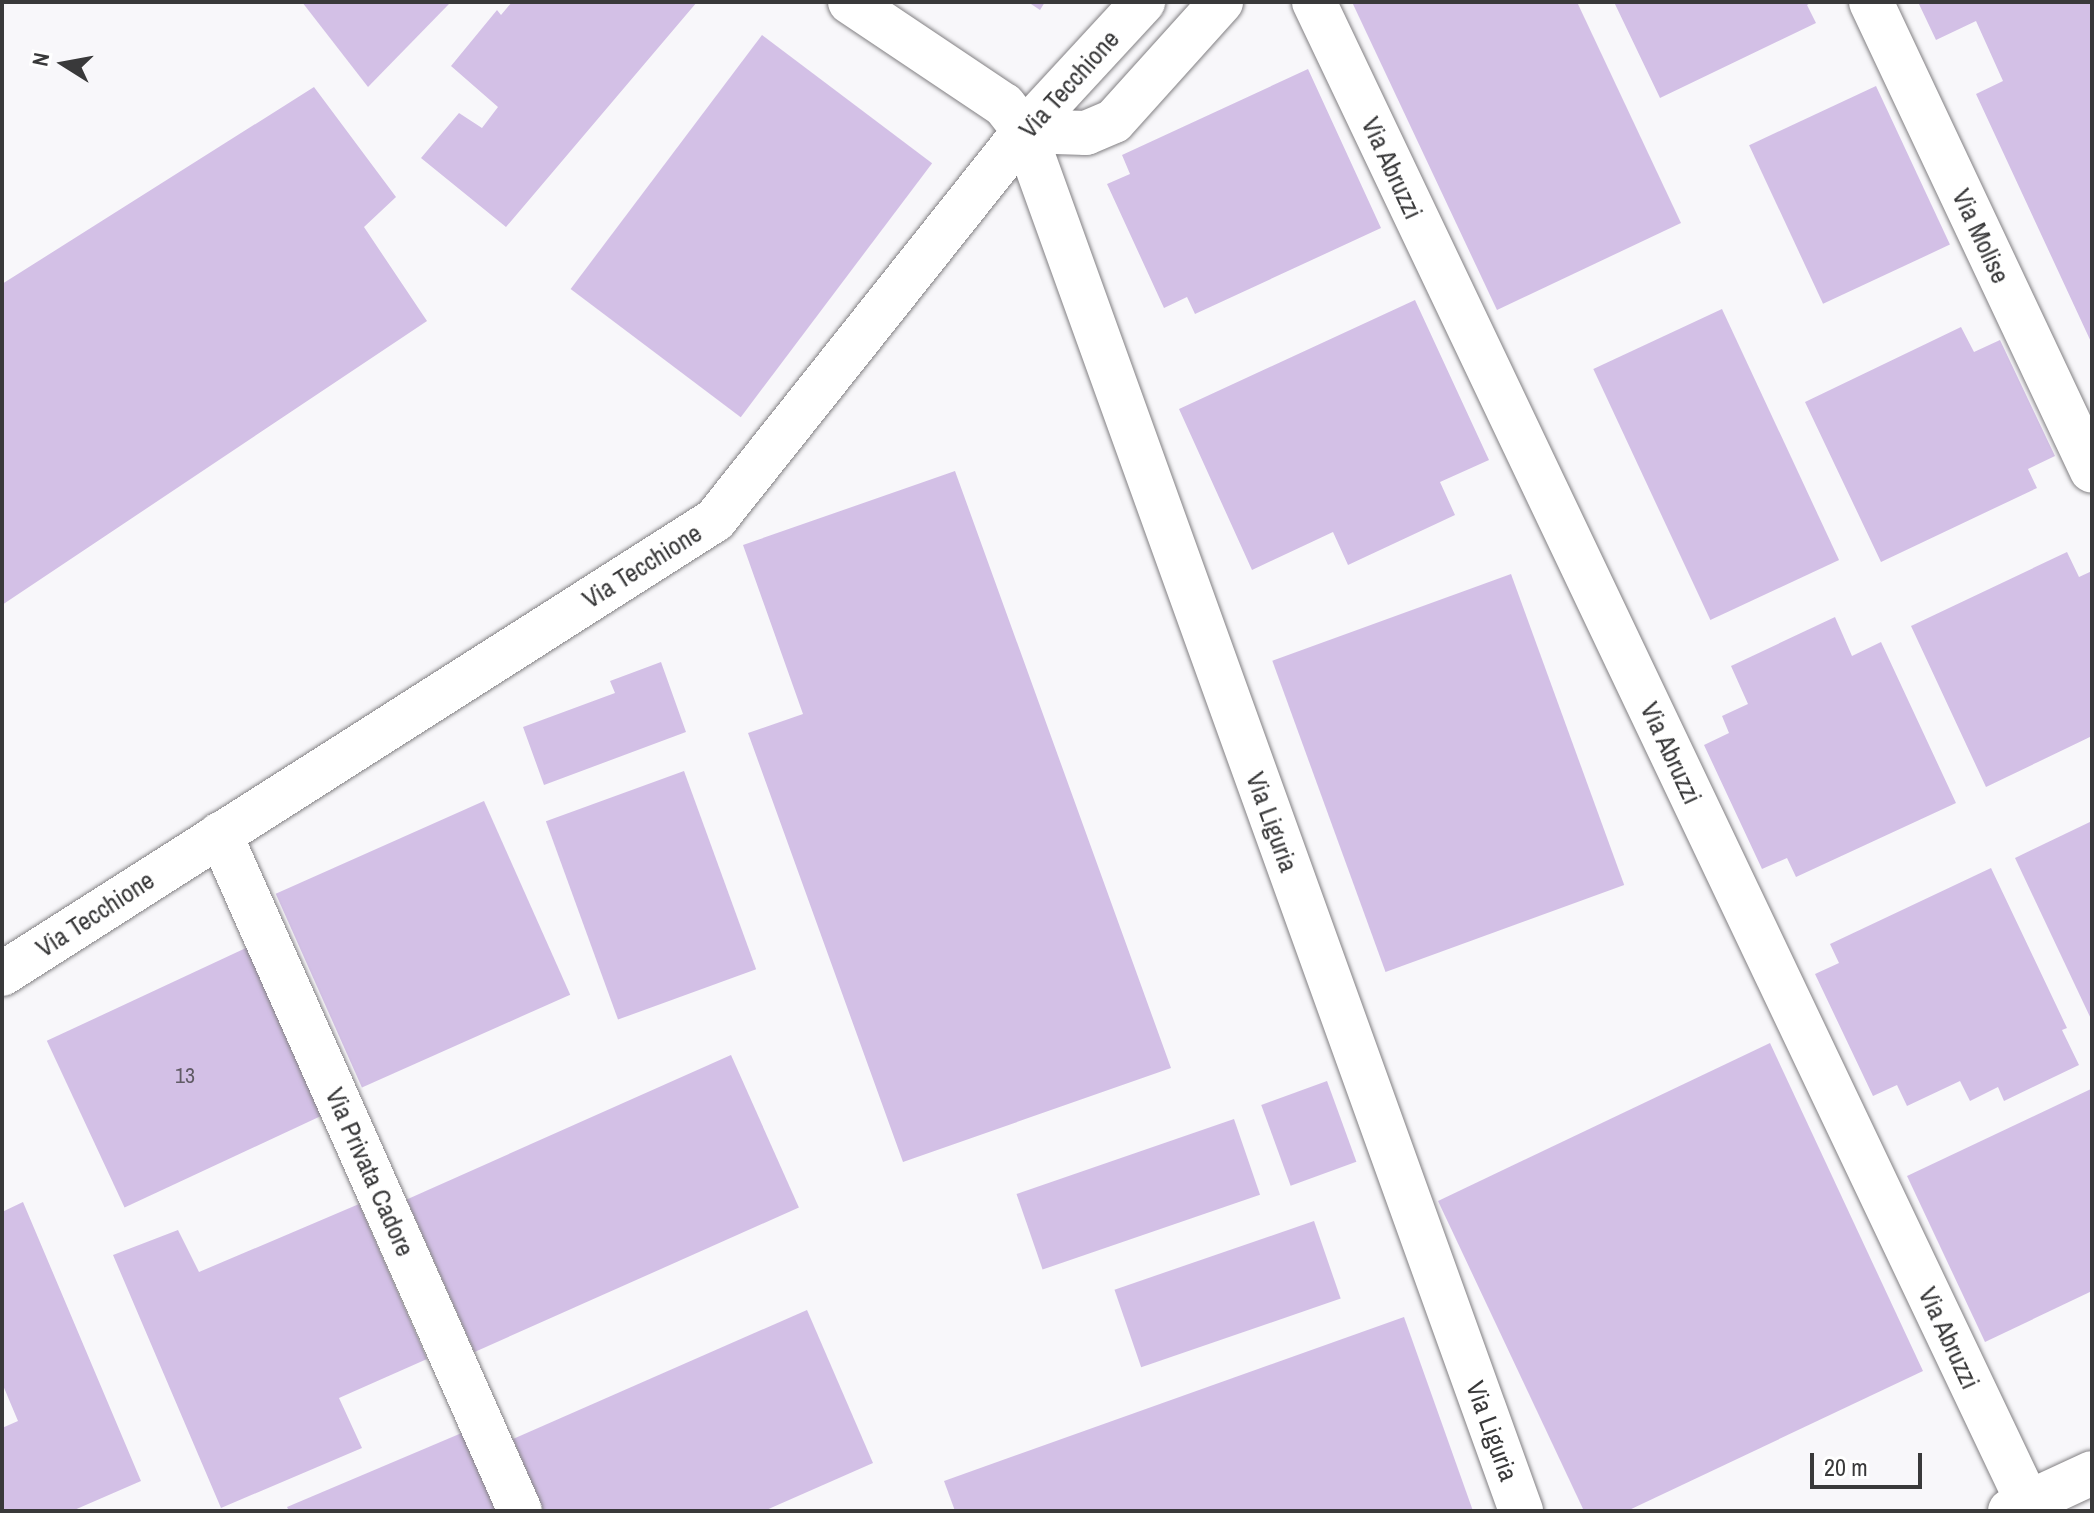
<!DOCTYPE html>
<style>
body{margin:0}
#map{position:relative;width:2094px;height:1513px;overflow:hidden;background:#f8f7fa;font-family:"Archivo Narrow",sans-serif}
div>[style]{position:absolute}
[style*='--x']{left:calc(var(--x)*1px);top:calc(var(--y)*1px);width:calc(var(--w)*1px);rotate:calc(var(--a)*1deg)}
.building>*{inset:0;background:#d3c0e6;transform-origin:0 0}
.roads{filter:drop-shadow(0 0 2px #828083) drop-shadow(0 0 2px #828083)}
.minor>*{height:44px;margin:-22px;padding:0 22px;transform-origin:22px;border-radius:22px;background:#fff}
span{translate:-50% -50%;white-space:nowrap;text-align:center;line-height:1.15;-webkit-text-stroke:6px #fff;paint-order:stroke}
.number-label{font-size:22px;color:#605b65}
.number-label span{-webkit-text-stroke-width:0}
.street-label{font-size:26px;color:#39393a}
.frame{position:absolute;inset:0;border:4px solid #39393a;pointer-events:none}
.north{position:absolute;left:24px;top:24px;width:80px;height:80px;-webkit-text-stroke:6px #fff;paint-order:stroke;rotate:281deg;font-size:22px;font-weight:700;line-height:32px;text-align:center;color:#39393a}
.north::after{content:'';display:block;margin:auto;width:28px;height:36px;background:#39393a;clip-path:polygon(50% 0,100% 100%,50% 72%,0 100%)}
.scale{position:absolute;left:1810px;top:1453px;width:112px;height:36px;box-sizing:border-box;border:4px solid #39393a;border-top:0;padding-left:10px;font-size:24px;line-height:28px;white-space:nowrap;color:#39393a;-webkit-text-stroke:6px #fff;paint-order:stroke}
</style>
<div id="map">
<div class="building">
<div style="clip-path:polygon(302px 2px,448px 2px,449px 4px,368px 87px)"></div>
<div style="clip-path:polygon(512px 2px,697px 2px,506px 227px,421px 158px,459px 113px,482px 128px,498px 107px,451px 66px,497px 10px,501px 15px)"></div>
<div style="clip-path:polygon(1028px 2px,1045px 2px,1040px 10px)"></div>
<div style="clip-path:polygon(1352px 2px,1577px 2px,1681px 223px,1497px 310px)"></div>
<div style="clip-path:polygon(1614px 2px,1812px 2px,1807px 5px,1816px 23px,1660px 98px)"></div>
<div style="clip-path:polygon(1918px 2px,2092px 2px,2092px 344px,1976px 94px,2003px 81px,1976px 21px,1936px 40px)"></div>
<div style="left:762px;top:35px;width:213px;height:318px;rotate:37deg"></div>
<div style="clip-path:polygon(1308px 69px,1381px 228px,1195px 314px,1187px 297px,1164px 308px,1107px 184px,1130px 174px,1122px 155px)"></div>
<div style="left:1876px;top:86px;width:175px;height:140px;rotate:65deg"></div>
<div style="clip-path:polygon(314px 87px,396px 197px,364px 227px,427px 321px,2px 605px,2px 284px)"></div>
<div style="clip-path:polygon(1415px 300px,1489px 460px,1440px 482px,1455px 515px,1348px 565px,1333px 532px,1252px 570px,1179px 409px)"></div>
<div style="left:1722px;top:309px;width:277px;height:142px;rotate:65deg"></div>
<div style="clip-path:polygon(1961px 327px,1974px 352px,2000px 340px,2055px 456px,2028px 469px,2037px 488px,1881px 562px,1805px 402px)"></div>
<div style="clip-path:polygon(955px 471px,1171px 1068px,903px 1162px,748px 733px,803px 714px,743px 545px)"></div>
<div style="clip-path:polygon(2067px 552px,2079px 577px,2092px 571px,2092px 736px,1986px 787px,1911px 626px)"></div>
<div style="left:1511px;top:574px;width:331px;height:254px;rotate:70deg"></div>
<div style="clip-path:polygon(1835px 617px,1852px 656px,1881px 642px,1956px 803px,1796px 877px,1787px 858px,1762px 869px,1704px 745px,1729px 733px,1722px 716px,1748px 704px,1731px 666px)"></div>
<div style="clip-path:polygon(661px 662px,686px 732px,544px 785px,523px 727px,615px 693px,610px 681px)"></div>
<div style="left:684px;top:771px;width:211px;height:147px;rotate:70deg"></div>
<div style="left:484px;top:801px;width:212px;height:228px;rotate:66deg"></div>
<div style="clip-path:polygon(2092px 821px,2092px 1021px,2015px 858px)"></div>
<div style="clip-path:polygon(1991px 868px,2067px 1028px,2062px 1030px,2079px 1065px,2004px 1101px,1998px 1087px,1970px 1101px,1960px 1081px,1907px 1106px,1897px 1085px,1873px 1096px,1815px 974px,1839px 963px,1830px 944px)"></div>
<div style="left:248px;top:947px;width:184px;height:222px;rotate:65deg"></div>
<div style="clip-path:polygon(1770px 1043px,1923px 1371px,1627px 1511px,1584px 1511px,1438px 1201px)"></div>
<div style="left:731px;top:1055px;width:167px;height:355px;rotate:66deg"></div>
<div style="left:1327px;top:1081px;width:86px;height:70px;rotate:70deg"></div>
<div style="clip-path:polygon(2091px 1089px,2092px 1291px,1985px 1342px,1907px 1176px)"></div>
<div style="left:1234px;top:1119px;width:80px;height:230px;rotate:71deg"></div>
<div style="clip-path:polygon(23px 1202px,141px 1481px,72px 1511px,2px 1511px,2px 1428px,18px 1421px,2px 1383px,2px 1212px)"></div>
<div style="clip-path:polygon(359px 1204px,427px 1359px,339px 1398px,362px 1448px,221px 1508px,113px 1255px,178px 1230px,199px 1272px)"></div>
<div style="left:1314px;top:1221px;width:82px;height:211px;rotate:71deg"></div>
<div style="clip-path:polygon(807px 1310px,873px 1463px,764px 1511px,544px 1511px,513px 1439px)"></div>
<div style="clip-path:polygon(1404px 1317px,1473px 1511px,955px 1511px,944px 1481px)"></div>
<div style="clip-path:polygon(464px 1432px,500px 1511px,289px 1511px,287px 1507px)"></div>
</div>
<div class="roads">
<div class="minor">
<div style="--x:850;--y:2;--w:185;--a:33.8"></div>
<div style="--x:1004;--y:105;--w:33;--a:52"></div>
<div style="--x:1024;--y:131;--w:1467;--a:70.19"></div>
<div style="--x:1314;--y:2;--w:1662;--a:64.56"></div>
<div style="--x:1871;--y:2;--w:518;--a:64.77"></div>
<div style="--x:1024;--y:131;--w:62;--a:1.8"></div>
<div style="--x:1086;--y:133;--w:30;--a:-23"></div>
<div style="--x:1114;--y:121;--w:160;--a:-48"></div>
<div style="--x:220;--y:834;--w:740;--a:66.1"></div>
<div style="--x:2;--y:974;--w:845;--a:-32.49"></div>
<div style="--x:715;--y:520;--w:497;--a:-51.5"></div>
<div style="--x:1024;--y:131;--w:176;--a:-47.3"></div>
<div style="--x:2010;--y:1511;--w:90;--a:-24.9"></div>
</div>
</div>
<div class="number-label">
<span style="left:185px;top:1076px">13</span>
</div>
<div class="street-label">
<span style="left:1069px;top:84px;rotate:-48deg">Via Tecchione</span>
<span style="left:1392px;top:168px;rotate:65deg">Via Abruzzi</span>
<span style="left:1981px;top:236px;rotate:65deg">Via Molise</span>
<span style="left:642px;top:566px;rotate:-32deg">Via Tecchione</span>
<span style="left:1671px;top:753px;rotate:65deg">Via Abruzzi</span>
<span style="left:1272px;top:822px;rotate:70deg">Via Liguria</span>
<span style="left:95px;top:914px;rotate:-33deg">Via Tecchione</span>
<span style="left:370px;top:1172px;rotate:66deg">Via Privata Cadore</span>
<span style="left:1949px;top:1338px;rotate:65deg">Via Abruzzi</span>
<span style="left:1492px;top:1431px;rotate:70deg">Via Liguria</span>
</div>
<div class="frame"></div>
<div class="north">N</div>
<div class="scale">20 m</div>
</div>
